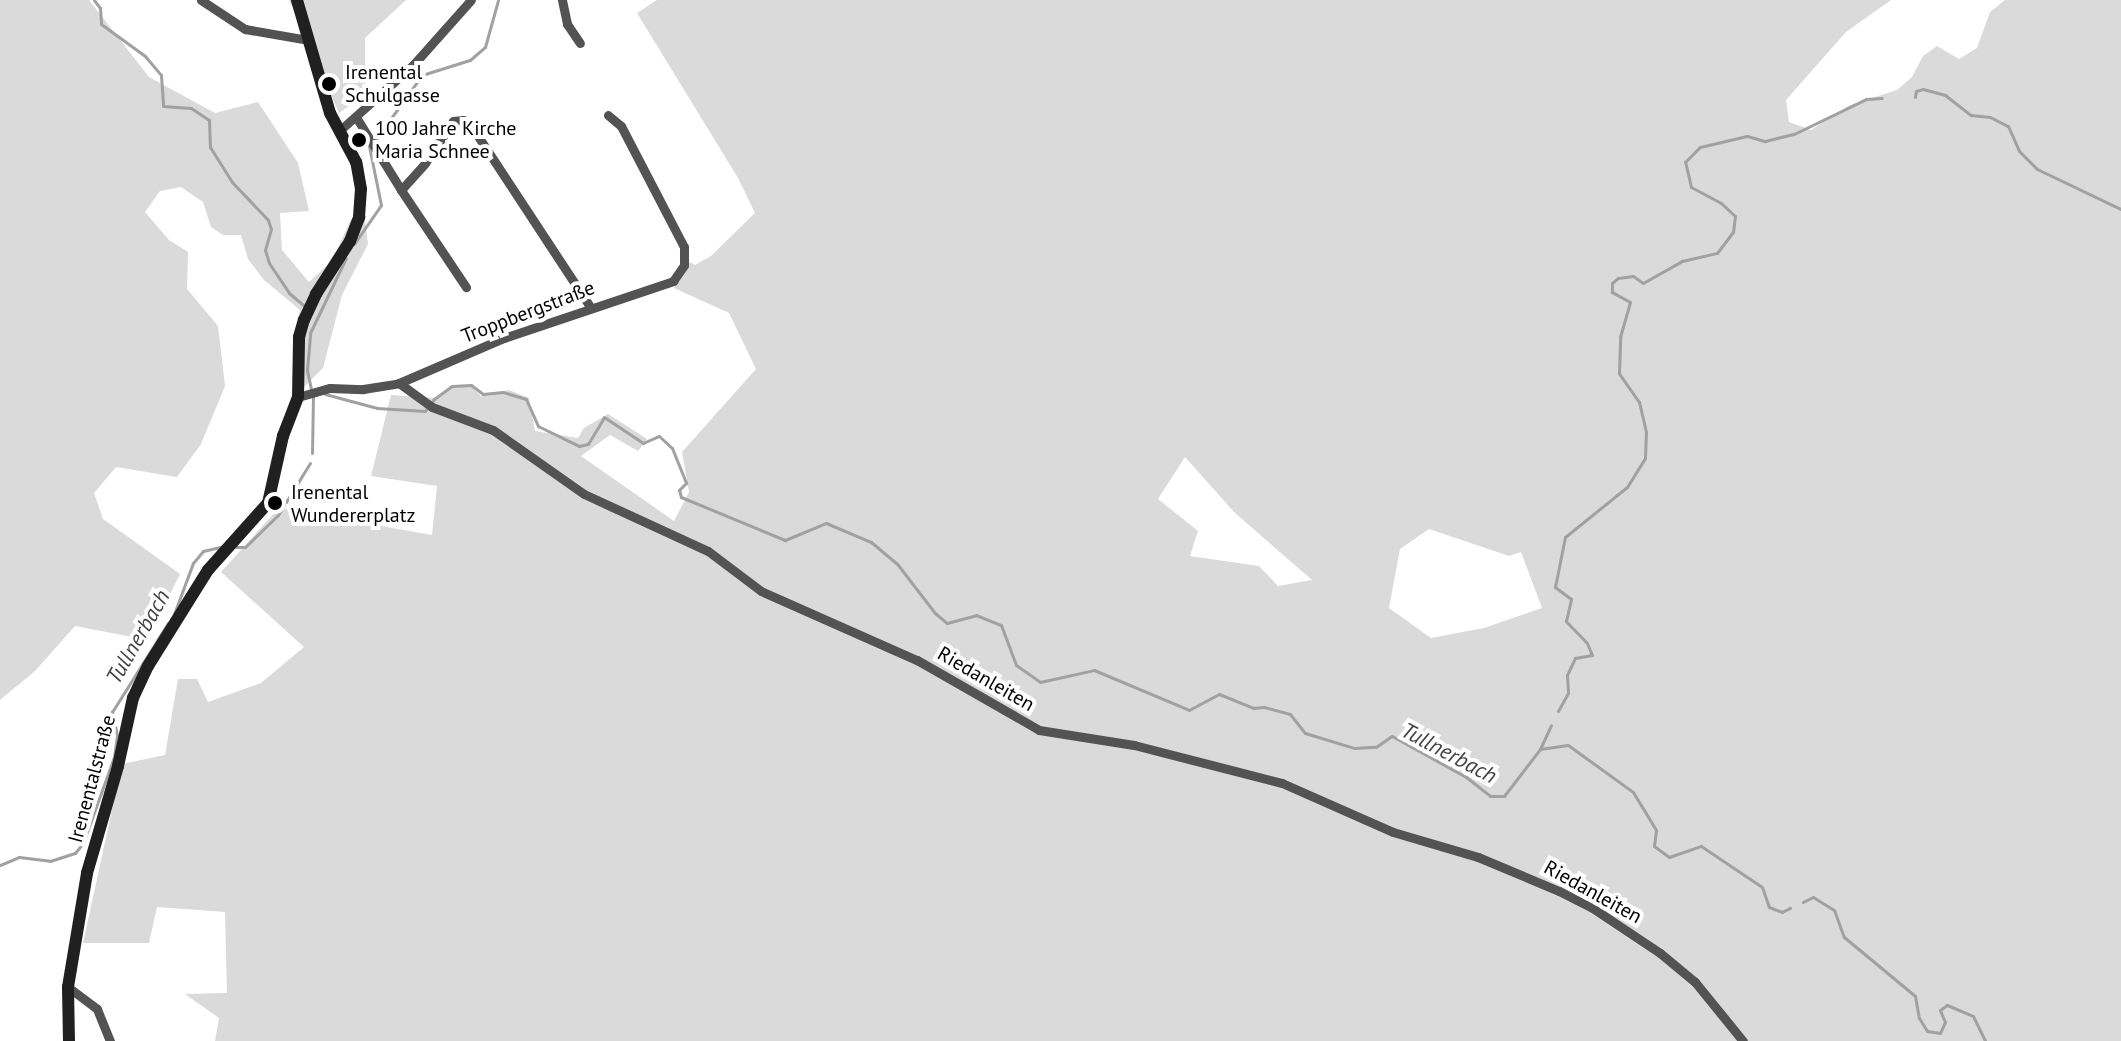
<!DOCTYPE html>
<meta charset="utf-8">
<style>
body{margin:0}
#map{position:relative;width:2121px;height:1041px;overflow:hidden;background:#fff;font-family:"PT Sans",sans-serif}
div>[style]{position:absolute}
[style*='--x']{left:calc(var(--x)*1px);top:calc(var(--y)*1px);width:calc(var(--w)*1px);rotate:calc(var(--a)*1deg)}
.green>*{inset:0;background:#dadada}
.stream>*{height:3px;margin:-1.5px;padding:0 1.5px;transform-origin:1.5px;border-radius:1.5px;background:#a1a1a1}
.street>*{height:9px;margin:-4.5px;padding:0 4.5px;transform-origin:4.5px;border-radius:4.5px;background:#535353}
.secondary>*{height:12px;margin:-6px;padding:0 6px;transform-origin:6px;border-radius:6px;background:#202020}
.dots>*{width:22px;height:22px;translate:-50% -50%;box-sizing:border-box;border:4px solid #fff;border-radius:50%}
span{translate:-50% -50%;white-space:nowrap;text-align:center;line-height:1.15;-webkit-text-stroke:8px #fff;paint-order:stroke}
.poi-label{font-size:20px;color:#000}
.left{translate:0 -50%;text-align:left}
.street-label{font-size:20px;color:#000}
.water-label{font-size:22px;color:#424242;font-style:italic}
</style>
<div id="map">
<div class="green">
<div style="clip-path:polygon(0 0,89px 0,149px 77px,215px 113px,258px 102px,298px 163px,309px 211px,280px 213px,282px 250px,309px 282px,332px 261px,351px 219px,365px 220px,368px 244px,342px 295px,323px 368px,294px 397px,294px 334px,300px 310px,264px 280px,248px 259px,241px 235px,223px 235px,211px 227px,203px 202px,181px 187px,160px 191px,145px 212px,169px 240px,188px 252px,187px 289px,218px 326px,225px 386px,201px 444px,177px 477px,116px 467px,94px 493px,103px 519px,180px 574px,148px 640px,75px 626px,35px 671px,0 700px)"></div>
<div style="clip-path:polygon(289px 0,406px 0,365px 38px,365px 95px,339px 113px)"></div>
<div style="clip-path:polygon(evenodd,657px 0,1891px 0,1846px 32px,1786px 100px,1789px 122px,1811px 130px,1850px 105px,1897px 90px,1912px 77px,1923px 56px,1937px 46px,1959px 59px,1977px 48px,1990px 12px,2005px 0,2121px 0,2121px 1041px,215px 1041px,219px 1018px,185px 994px,227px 993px,225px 912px,157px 907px,149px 943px,83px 943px,122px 764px,165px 755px,178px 679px,197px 679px,208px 702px,261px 683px,304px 647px,221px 572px,279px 508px,432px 535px,437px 486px,371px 476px,391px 395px,435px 398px,453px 385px,472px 387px,481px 396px,509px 390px,529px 398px,535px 431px,578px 438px,584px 428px,608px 414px,647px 439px,638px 451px,610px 435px,581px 456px,674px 521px,689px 492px,682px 452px,756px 369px,729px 313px,674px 288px,690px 262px,695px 265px,711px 256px,755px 213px,738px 178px,637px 13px,657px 0,1185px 457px,1234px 512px,1312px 580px,1278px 586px,1259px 566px,1190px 556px,1198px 531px,1158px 499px,1185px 457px,657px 0,1429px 529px,1509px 556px,1521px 552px,1542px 608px,1484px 628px,1431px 638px,1389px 608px,1400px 549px,1429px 529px)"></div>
</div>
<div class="stream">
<div style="--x:94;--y:0;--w:10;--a:53"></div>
<div style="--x:100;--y:8;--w:16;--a:86"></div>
<div style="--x:101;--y:24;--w:54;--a:36"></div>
<div style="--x:145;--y:56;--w:25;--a:50"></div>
<div style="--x:161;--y:75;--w:31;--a:86"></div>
<div style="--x:163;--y:106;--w:28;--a:4"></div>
<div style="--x:191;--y:108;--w:22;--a:34"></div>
<div style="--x:209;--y:120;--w:27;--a:88"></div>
<div style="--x:210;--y:147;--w:41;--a:57.8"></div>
<div style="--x:232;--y:182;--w:52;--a:46.5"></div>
<div style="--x:268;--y:220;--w:9;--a:72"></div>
<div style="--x:271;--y:229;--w:22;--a:106"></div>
<div style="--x:265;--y:250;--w:14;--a:73"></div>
<div style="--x:269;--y:263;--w:36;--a:56"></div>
<div style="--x:289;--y:293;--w:23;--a:40"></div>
<div style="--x:1915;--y:97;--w:6;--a:-81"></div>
<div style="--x:1916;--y:91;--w:7;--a:-16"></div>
<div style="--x:1923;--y:89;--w:23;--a:15"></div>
<div style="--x:1945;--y:95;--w:33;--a:38"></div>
<div style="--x:1971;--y:115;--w:19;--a:6"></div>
<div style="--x:1990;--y:117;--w:20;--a:27"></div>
<div style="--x:2008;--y:126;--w:27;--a:66"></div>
<div style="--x:2019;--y:151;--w:25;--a:45"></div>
<div style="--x:2037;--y:169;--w:93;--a:25.5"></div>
<div style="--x:376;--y:139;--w:79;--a:-54.3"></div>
<div style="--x:422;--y:75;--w:50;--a:-17.4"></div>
<div style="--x:470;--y:60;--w:20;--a:-41"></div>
<div style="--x:485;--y:47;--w:49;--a:-74.5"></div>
<div style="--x:354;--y:244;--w:47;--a:-55.3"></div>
<div style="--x:381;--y:205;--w:60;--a:-101.5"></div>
<div style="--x:311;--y:389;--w:19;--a:-102"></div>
<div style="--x:307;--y:370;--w:37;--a:-85"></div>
<div style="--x:310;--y:333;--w:83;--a:-64.4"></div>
<div style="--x:325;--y:394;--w:54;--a:15.1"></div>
<div style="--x:377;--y:408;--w:48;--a:3.6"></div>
<div style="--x:425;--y:411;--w:15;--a:-53"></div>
<div style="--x:434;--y:399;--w:22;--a:-36"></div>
<div style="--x:452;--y:386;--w:19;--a:-3"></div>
<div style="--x:471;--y:385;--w:15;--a:37"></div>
<div style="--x:483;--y:394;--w:20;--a:-6"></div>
<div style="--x:503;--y:392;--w:24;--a:17"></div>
<div style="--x:526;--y:399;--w:30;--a:66"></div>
<div style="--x:538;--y:426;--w:46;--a:26"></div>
<div style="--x:579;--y:446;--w:9;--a:-13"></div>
<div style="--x:588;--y:444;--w:31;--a:-59"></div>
<div style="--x:604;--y:417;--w:47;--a:33.7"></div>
<div style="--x:643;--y:443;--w:17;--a:-24"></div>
<div style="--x:659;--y:436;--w:18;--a:43"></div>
<div style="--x:672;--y:448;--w:38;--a:68"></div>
<div style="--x:686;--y:483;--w:10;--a:135"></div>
<div style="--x:679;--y:490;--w:7;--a:74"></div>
<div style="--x:681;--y:497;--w:113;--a:22.5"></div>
<div style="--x:785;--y:540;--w:44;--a:-22.5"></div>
<div style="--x:826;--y:523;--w:49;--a:22.9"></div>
<div style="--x:871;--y:542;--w:35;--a:40"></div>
<div style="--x:898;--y:565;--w:61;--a:52.4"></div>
<div style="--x:935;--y:613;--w:16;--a:40"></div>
<div style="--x:947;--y:623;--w:30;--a:-15"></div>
<div style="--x:976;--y:615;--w:27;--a:22"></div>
<div style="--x:1001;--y:625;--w:43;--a:69.4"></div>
<div style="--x:1016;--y:665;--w:29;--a:35"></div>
<div style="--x:1040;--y:682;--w:55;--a:-12.5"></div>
<div style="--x:1094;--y:670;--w:103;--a:22.8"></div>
<div style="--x:1189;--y:710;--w:34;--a:-28"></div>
<div style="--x:1219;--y:694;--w:37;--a:22"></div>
<div style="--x:1253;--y:708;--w:11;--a:-5"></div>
<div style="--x:1264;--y:707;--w:27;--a:15"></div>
<div style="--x:1290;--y:714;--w:24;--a:52"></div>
<div style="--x:1305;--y:733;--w:51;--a:17"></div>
<div style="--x:1354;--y:748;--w:22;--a:-3"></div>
<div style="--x:1376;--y:747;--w:19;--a:-35"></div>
<div style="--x:1392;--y:736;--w:85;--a:29"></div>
<div style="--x:1466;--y:777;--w:31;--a:38"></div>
<div style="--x:1490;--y:796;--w:14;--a:0"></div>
<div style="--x:1504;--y:796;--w:59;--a:-52.5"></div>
<div style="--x:1540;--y:749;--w:28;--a:-8"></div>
<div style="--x:1568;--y:745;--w:80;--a:35.9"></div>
<div style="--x:1633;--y:792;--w:44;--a:58.8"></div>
<div style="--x:1656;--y:830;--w:16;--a:97"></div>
<div style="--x:1654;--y:846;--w:19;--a:36"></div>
<div style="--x:1669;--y:857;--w:34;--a:-19"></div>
<div style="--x:1701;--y:846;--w:73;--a:33.9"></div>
<div style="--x:1762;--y:887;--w:21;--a:71"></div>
<div style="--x:1769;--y:907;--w:14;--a:21"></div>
<div style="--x:1782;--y:912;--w:9;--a:-27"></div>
<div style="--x:312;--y:453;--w:57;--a:-89"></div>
<div style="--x:236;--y:547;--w:9;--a:0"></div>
<div style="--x:245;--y:547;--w:46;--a:-44.1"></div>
<div style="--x:278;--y:515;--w:61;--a:-58.4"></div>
<div style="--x:174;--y:614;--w:54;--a:-69.6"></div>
<div style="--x:193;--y:563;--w:16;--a:-50"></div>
<div style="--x:203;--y:551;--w:23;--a:-13"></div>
<div style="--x:1558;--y:711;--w:21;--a:-61"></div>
<div style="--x:1568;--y:693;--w:18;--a:-93"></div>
<div style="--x:1567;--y:675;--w:19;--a:-65"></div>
<div style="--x:1575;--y:658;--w:17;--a:-10"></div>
<div style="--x:1592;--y:655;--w:13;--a:-113"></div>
<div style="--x:1587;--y:643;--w:30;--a:-134"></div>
<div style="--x:1566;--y:621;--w:23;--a:-77"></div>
<div style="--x:1571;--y:599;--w:20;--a:-143"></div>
<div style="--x:1555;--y:587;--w:51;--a:-78.7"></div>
<div style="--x:1565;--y:537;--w:80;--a:-38.9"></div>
<div style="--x:1627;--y:487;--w:34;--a:-58"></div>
<div style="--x:1645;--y:458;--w:26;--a:-88"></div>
<div style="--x:1646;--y:432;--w:31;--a:-103"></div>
<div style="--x:1639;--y:402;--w:35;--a:-125"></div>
<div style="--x:1619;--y:373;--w:36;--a:-88"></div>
<div style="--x:1620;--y:337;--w:36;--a:-74"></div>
<div style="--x:1630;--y:302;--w:21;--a:-151"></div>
<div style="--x:1612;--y:292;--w:9;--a:-90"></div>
<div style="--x:1612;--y:283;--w:8;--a:-40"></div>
<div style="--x:1618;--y:278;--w:15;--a:-8"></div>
<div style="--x:1633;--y:276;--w:12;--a:35"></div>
<div style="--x:1643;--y:283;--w:45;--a:-29.4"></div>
<div style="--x:1682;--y:261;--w:36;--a:-13"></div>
<div style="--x:1717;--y:253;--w:26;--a:-53"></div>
<div style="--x:1733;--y:232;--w:16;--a:-83"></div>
<div style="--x:1735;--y:216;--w:19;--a:-137"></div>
<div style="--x:1721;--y:203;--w:34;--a:-152"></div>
<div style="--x:1691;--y:187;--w:26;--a:-103"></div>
<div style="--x:1685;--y:162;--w:21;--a:-45"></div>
<div style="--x:1700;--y:147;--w:48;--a:-13.2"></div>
<div style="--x:1747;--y:136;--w:19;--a:16"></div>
<div style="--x:1765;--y:141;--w:30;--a:-14"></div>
<div style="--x:1794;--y:134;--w:80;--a:-25.9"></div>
<div style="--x:1866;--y:99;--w:16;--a:-4"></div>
<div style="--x:1540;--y:749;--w:26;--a:-65"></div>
<div style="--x:0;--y:865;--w:21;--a:-23"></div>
<div style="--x:19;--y:857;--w:31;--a:7"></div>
<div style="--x:50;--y:861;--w:26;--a:-18"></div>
<div style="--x:75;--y:853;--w:13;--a:-51"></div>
<div style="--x:83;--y:843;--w:91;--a:-70.2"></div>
<div style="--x:114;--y:757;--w:22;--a:-82"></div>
<div style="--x:117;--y:735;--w:24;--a:-102"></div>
<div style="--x:112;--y:712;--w:105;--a:-57.8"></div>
<div style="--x:1803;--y:902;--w:11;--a:-27"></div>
<div style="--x:1813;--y:897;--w:25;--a:32"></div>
<div style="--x:1834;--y:910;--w:29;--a:70"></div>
<div style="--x:1844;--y:937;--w:92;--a:39.7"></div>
<div style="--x:1915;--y:996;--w:22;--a:80"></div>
<div style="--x:1919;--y:1018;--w:15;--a:58"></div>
<div style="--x:1927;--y:1031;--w:13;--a:9"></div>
<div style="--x:1940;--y:1033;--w:12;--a:-66"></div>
<div style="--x:1945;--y:1022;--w:13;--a:-113"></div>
<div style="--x:1940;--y:1010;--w:9;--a:-36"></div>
<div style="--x:1947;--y:1005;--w:28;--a:23"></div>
<div style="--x:1973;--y:1016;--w:28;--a:64"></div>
</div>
<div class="street">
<div style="--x:201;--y:0;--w:53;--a:33.4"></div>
<div style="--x:245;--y:29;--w:65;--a:9.8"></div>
<div style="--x:562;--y:0;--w:25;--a:78"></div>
<div style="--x:567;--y:24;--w:23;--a:56"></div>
<div style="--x:356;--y:117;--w:86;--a:58.3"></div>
<div style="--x:401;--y:190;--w:36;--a:-48"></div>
<div style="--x:425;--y:163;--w:50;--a:-56.3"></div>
<div style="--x:453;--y:121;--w:10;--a:-6"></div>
<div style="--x:463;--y:120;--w:8;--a:30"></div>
<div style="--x:470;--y:124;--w:219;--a:56.7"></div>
<div style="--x:339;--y:131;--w:99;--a:-41.7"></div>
<div style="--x:413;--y:65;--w:87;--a:-48.3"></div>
<div style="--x:401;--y:190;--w:117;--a:56.2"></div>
<div style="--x:399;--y:383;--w:41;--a:36"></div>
<div style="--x:432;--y:407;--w:65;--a:20.7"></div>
<div style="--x:493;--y:430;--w:111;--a:35.1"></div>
<div style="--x:584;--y:494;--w:136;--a:24.7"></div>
<div style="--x:708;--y:551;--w:66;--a:37"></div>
<div style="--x:761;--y:591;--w:171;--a:23.9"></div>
<div style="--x:917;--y:660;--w:141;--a:29.8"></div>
<div style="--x:1039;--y:730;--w:96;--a:9"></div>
<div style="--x:1134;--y:745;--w:153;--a:14.4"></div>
<div style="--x:1282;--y:783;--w:121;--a:23.8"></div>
<div style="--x:1393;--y:832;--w:89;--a:16.4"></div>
<div style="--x:1478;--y:857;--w:88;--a:22.8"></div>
<div style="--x:1559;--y:891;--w:36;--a:27"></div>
<div style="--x:1591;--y:907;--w:83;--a:33.7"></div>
<div style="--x:1660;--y:953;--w:45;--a:39.6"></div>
<div style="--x:1695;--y:982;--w:76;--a:50.9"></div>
<div style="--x:298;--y:397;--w:33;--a:-16"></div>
<div style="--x:330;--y:388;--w:33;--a:2"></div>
<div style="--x:363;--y:389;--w:36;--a:-9"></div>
<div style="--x:399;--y:383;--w:111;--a:-23.3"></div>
<div style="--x:501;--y:339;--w:182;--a:-18.6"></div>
<div style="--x:673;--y:281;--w:19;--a:-55"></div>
<div style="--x:684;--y:265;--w:18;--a:-90"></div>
<div style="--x:684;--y:247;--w:136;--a:-117.5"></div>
<div style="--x:621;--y:126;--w:17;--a:-140"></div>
<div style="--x:68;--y:987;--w:36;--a:37"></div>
<div style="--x:97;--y:1009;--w:35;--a:68"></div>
</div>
<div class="secondary">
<div style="--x:69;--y:1041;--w:54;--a:-91.1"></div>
<div style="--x:68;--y:987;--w:116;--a:-80.5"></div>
<div style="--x:87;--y:873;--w:111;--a:-73.8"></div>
<div style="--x:118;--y:766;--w:70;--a:-77.6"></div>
<div style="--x:133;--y:698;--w:35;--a:-65"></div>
<div style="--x:148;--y:666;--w:113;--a:-58"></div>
<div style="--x:208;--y:570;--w:90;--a:-48.2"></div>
<div style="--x:268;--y:503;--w:69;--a:-77.4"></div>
<div style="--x:283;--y:436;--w:42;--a:-69"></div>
<div style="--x:298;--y:397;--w:60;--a:-89"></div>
<div style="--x:299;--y:337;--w:18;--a:-74"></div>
<div style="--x:304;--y:320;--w:29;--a:-65"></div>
<div style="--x:316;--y:294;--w:63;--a:-57.3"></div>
<div style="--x:350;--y:241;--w:26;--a:-69"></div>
<div style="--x:359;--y:217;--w:28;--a:-86"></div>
<div style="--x:361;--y:189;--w:27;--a:-100"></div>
<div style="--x:356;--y:162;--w:55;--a:-118"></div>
<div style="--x:330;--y:113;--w:118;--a:-106.3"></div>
</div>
<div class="dots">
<div style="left:329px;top:84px;background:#000"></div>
<div style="left:359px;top:140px;background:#000"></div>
<div style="left:275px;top:503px;background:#000"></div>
</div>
<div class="poi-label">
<span class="left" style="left:345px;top:84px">Irenental<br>Schulgasse</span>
<span class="left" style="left:375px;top:140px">100 Jahre Kirche<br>Maria Schnee</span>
<span class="left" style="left:291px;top:504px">Irenental<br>Wundererplatz</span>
</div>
<div class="street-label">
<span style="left:528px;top:312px;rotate:-21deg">Troppbergstraße</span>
<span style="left:986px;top:679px;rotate:30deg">Riedanleiten</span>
<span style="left:92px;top:779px;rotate:-75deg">Irenentalstraße</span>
<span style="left:1593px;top:892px;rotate:29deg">Riedanleiten</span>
</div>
<div class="water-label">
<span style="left:138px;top:637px;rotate:-60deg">Tullnerbach</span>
<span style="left:1449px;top:753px;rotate:28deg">Tullnerbach</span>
</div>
</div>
